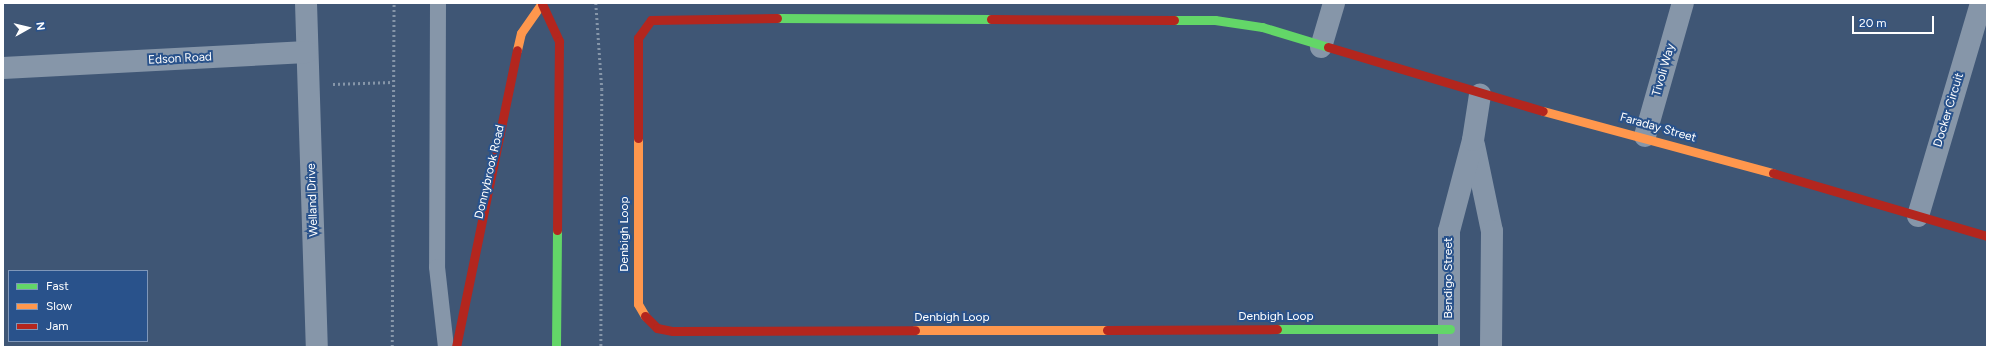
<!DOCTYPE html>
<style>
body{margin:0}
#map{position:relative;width:1990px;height:350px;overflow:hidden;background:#3f5675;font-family:Figtree,sans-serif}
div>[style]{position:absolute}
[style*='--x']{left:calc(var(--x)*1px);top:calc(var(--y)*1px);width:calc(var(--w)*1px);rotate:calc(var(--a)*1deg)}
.path>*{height:2.5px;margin-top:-1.25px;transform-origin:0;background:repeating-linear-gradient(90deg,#8696a9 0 2px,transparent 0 5px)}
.lane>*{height:16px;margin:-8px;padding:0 8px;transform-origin:8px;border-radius:8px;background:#8696a9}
.street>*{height:22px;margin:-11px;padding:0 11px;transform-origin:11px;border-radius:11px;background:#8696a9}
.fast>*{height:9px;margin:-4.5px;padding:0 4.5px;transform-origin:4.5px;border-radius:4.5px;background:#63d668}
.slow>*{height:9px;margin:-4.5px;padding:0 4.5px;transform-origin:4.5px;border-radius:4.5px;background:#ff974d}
.jam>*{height:9px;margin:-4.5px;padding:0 4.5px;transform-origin:4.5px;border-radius:4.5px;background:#b3261e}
span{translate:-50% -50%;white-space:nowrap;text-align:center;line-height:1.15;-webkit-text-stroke:4px #29528b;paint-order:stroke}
.street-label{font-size:12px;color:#fff}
.frame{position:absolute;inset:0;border:4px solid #fff;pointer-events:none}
.legend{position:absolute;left:8px;top:270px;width:140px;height:72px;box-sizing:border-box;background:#29528b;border:1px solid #7f97b9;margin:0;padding:5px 7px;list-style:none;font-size:12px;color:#fff}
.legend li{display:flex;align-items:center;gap:8px;height:20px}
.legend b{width:20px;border:1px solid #7f97b9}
.north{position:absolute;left:8px;top:8px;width:40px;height:40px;-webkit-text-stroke:3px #29528b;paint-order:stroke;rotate:82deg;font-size:11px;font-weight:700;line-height:16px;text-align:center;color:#fff}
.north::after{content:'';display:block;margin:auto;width:14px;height:18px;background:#fff;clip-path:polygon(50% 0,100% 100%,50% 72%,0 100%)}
.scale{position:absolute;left:1852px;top:16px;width:82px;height:18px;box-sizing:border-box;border:2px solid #fff;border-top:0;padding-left:5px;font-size:12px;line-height:14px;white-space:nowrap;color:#fff;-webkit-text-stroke:3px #29528b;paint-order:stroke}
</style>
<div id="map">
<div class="path">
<div style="--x:596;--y:3;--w:86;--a:86"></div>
<div style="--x:602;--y:89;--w:258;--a:90.2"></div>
<div style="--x:333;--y:84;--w:60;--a:-1.9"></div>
<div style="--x:392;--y:347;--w:344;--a:-89.7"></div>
</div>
<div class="lane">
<div style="--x:438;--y:3;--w:264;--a:90.2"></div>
<div style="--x:437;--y:267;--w:81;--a:83.6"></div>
</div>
<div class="street">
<div style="--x:306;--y:3;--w:344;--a:88.2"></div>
<div style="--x:1321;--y:47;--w:46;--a:-73.5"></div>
<div style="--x:3;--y:68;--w:304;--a:-3"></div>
<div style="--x:1645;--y:136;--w:138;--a:-74.1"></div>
<div style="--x:1474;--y:145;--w:88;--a:78.2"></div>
<div style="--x:1492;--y:231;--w:116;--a:90.5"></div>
<div style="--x:1918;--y:216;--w:222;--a:-73.5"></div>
<div style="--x:1449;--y:347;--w:116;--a:-90"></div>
<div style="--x:1449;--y:231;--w:94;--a:-75.2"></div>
<div style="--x:1473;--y:140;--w:46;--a:-81.2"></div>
</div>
<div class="fast">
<div style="--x:777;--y:18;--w:214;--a:0.3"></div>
<div style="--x:1174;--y:20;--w:41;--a:0"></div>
<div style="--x:1215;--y:20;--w:48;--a:8.5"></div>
<div style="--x:1262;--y:27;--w:69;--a:16.9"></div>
<div style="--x:1277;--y:329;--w:173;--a:0"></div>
<div style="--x:556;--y:347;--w:117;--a:-89.5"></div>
</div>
<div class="slow">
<div style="--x:517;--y:50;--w:17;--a:-77"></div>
<div style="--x:521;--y:33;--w:37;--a:-55"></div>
<div style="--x:1543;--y:111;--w:238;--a:15.1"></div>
<div style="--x:638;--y:138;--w:166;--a:90"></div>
<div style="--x:638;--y:304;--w:14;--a:60"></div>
<div style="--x:915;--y:330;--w:192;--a:0"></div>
</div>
<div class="jam">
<div style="--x:542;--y:4;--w:41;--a:65.3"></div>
<div style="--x:559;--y:41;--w:189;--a:90.6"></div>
<div style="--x:991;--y:19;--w:183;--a:0.3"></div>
<div style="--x:1328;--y:47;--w:224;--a:16.6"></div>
<div style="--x:638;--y:138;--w:100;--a:-90"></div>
<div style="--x:638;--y:38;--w:22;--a:-54"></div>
<div style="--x:651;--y:20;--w:126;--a:-0.9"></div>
<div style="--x:1773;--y:173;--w:223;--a:16.4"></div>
<div style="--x:645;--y:316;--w:17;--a:45"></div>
<div style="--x:657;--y:328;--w:16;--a:11"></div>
<div style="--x:673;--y:331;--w:242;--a:-0.2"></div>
<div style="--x:1107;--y:330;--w:170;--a:-0.3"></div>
<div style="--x:456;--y:347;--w:303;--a:-78.4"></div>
</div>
<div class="street-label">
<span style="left:180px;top:59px;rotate:-3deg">Edson Road</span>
<span style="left:1664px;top:70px;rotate:-74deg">Tivoli Way</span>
<span style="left:1949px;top:110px;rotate:-73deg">Docker Circuit</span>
<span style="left:1658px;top:128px;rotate:16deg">Faraday Street</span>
<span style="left:490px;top:172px;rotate:-77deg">Donnybrook Road</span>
<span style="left:313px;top:200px;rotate:-92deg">Welland Drive</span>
<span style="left:625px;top:234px;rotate:-90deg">Denbigh Loop</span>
<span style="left:1449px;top:278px;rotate:-90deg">Bendigo Street</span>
<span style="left:1276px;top:317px">Denbigh Loop</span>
<span style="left:952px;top:318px">Denbigh Loop</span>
</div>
<div class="frame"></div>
<ul class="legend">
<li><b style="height:5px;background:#63d668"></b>Fast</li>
<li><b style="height:5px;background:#ff974d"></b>Slow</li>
<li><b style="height:5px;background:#b3261e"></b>Jam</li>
</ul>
<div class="north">N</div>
<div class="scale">20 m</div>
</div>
